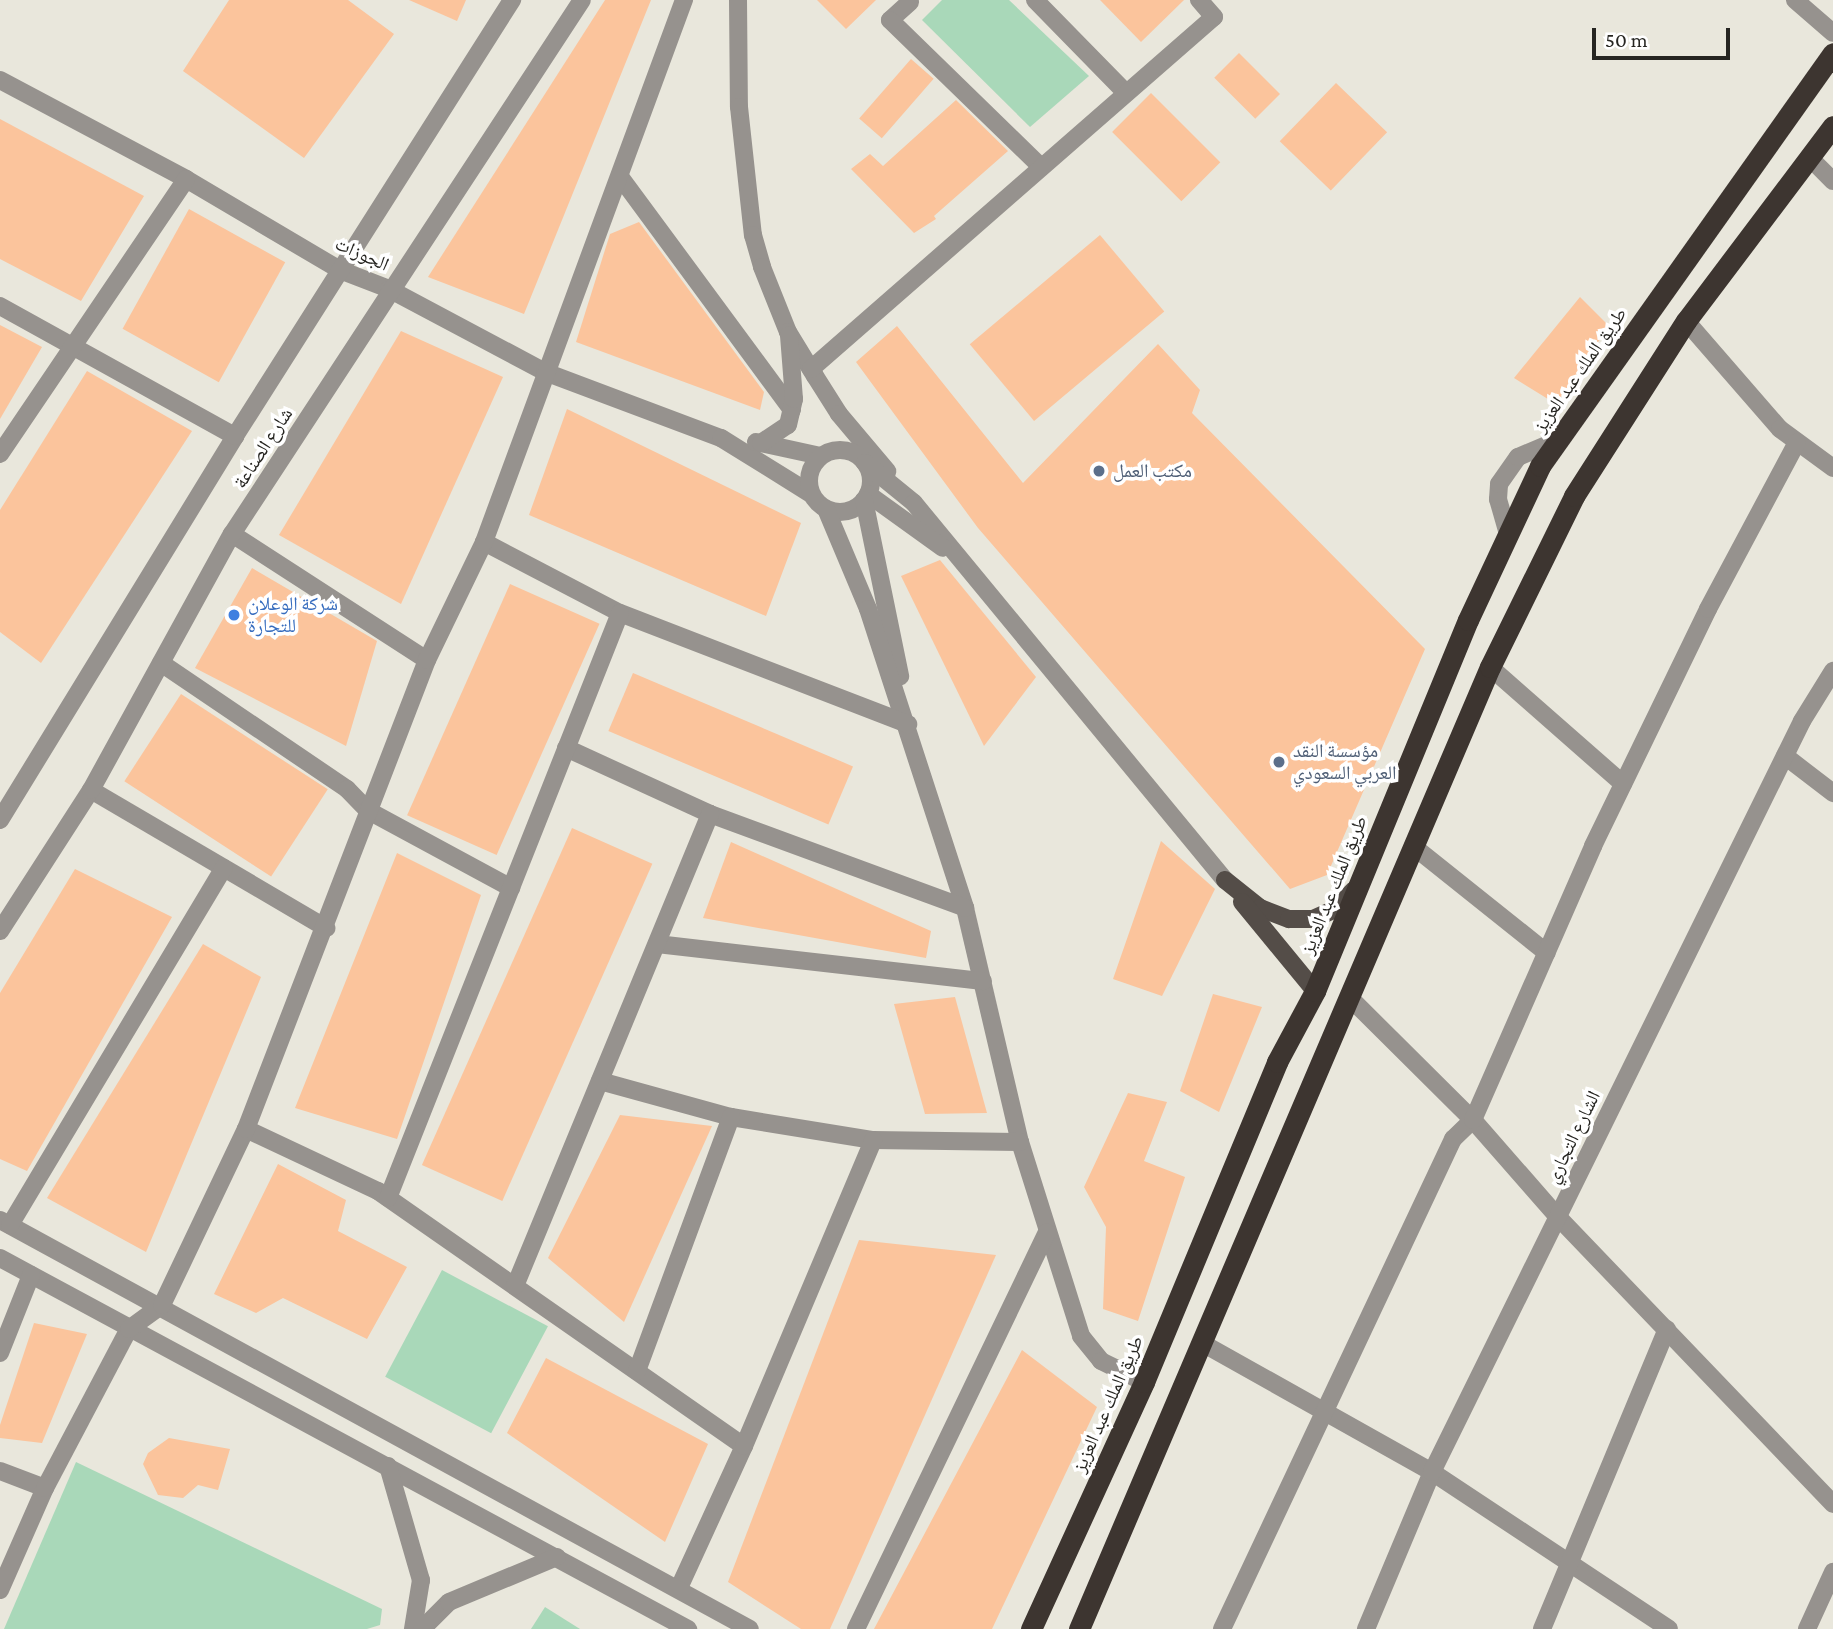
<!DOCTYPE html>
<meta charset="utf-8">
<style>
body{margin:0}
#map{position:relative;width:1833px;height:1629px;overflow:hidden;background:#e9e7dc;font-family:"Crimson Pro","Noto Naskh Arabic",serif}
div>[style]{position:absolute}
[style*='--x']{left:calc(var(--x)*1px);top:calc(var(--y)*1px);width:calc(var(--w)*1px);rotate:calc(var(--a)*1deg)}
.green>*{inset:0;background:#a9d8b9;transform-origin:0 0}
.building>*{inset:0;background:#fbc49c;transform-origin:0 0}
.minor>*{height:18px;margin:-9px;padding:0 9px;transform-origin:9px;border-radius:9px;background:#96928e}
.minor>.ring{margin:-9px;padding:0;box-sizing:content-box;background:none;border:18px solid #96928e;border-radius:50%}
.major>*{height:18px;margin:-9px;padding:0 9px;transform-origin:9px;border-radius:9px;background:#544d48}
.highway>*{height:21px;margin:-10.5px;padding:0 10.5px;transform-origin:10.5px;border-radius:10.5px;background:#3d3530}
.dots>*{width:19px;height:19px;translate:-50% -50%;box-sizing:border-box;border:4px solid #fff;border-radius:50%}
span{translate:-50% -50%;white-space:nowrap;text-align:center;line-height:1.15;-webkit-text-stroke:7px #fff;paint-order:stroke}
.street-label{font-size:19px;color:#262521}
.service-label{font-size:19px;color:#4e5e75}
.left{translate:0 -50%;text-align:left}
.shop-label{font-size:19px;color:#366cbe}
.scale{position:absolute;left:1592px;top:28px;width:138px;height:32px;box-sizing:border-box;border:4px solid #262521;border-top:0;padding-left:9px;font-size:21px;line-height:24px;white-space:nowrap;color:#262521;-webkit-text-stroke:5px #fff;paint-order:stroke}
</style>
<div id="map">
<div class="green">
<div style="clip-path:polygon(942px 0,1009px 0,1089px 76px,1030px 127px,922px 20px)"></div>
<div style="left:442px;top:1270px;width:120px;height:121px;rotate:28deg"></div>
<div style="clip-path:polygon(76px 1462px,382px 1609px,380px 1625px,367px 1629px,4px 1629px)"></div>
<div style="clip-path:polygon(545px 1607px,580px 1629px,531px 1629px)"></div>
</div>
<div class="building">
<div style="clip-path:polygon(229px 0,348px 0,394px 34px,304px 158px,183px 71px)"></div>
<div style="clip-path:polygon(409px 0,466px 0,457px 21px)"></div>
<div style="clip-path:polygon(605px 0,651px 0,524px 314px,428px 277px)"></div>
<div style="clip-path:polygon(817px 0,876px 0,846px 29px)"></div>
<div style="clip-path:polygon(1100px 0,1184px 0,1141px 42px)"></div>
<div style="left:1239px;top:53px;width:58px;height:35px;rotate:45deg"></div>
<div style="left:911px;top:59px;width:30px;height:79px;rotate:41deg"></div>
<div style="left:1336px;top:83px;width:71px;height:81px;rotate:44deg"></div>
<div style="left:1151px;top:93px;width:98px;height:55px;rotate:45deg"></div>
<div style="clip-path:polygon(956px 100px,1008px 151px,934px 216px,936px 219px,914px 233px,851px 169px,870px 154px,883px 166px)"></div>
<div style="clip-path:polygon(0 119px,144px 196px,81px 301px,0 259px)"></div>
<div style="left:189px;top:209px;width:110px;height:137px;rotate:29deg"></div>
<div style="clip-path:polygon(639px 222px,764px 392px,760px 410px,576px 342px,610px 234px)"></div>
<div style="left:1100px;top:235px;width:100px;height:170px;rotate:50deg"></div>
<div style="clip-path:polygon(1580px 297px,1609px 326px,1556px 404px,1514px 378px)"></div>
<div style="clip-path:polygon(0 325px,42px 347px,0 419px)"></div>
<div style="clip-path:polygon(897px 326px,1023px 483px,1158px 344px,1200px 390px,1192px 413px,1425px 649px,1327px 875px,1290px 889px,978px 528px,856px 362px)"></div>
<div style="clip-path:polygon(401px 331px,503px 377px,401px 604px,279px 535px)"></div>
<div style="clip-path:polygon(87px 371px,192px 431px,41px 663px,0 632px,0 510px)"></div>
<div style="clip-path:polygon(567px 409px,801px 523px,766px 616px,529px 515px)"></div>
<div style="clip-path:polygon(940px 560px,1036px 677px,984px 746px,901px 576px)"></div>
<div style="clip-path:polygon(252px 568px,377px 641px,346px 746px,195px 668px)"></div>
<div style="left:510px;top:584px;width:98px;height:253px;rotate:24deg"></div>
<div style="left:633px;top:673px;width:239px;height:63px;rotate:23deg"></div>
<div style="left:181px;top:694px;width:175px;height:104px;rotate:33deg"></div>
<div style="left:572px;top:828px;width:88px;height:369px;rotate:24deg"></div>
<div style="clip-path:polygon(1161px 841px,1215px 889px,1162px 996px,1113px 979px)"></div>
<div style="clip-path:polygon(731px 842px,931px 931px,926px 958px,703px 918px)"></div>
<div style="clip-path:polygon(397px 853px,481px 895px,397px 1139px,295px 1108px)"></div>
<div style="clip-path:polygon(75px 869px,172px 917px,27px 1171px,0 1159px,0 993px)"></div>
<div style="clip-path:polygon(203px 944px,261px 977px,146px 1252px,47px 1198px)"></div>
<div style="clip-path:polygon(1213px 994px,1262px 1007px,1219px 1112px,1180px 1091px)"></div>
<div style="clip-path:polygon(955px 997px,987px 1113px,925px 1114px,894px 1004px)"></div>
<div style="clip-path:polygon(1128px 1093px,1167px 1102px,1144px 1161px,1185px 1177px,1138px 1321px,1103px 1309px,1106px 1227px,1084px 1187px)"></div>
<div style="clip-path:polygon(620px 1115px,712px 1126px,624px 1322px,548px 1258px)"></div>
<div style="clip-path:polygon(278px 1164px,346px 1200px,338px 1231px,407px 1267px,367px 1339px,283px 1298px,256px 1313px,214px 1294px)"></div>
<div style="clip-path:polygon(859px 1240px,996px 1255px,830px 1629px,801px 1629px,728px 1582px)"></div>
<div style="clip-path:polygon(34px 1323px,87px 1334px,42px 1443px,0 1438px,0 1425px)"></div>
<div style="clip-path:polygon(1022px 1350px,1097px 1407px,992px 1629px,874px 1629px)"></div>
<div style="clip-path:polygon(546px 1358px,708px 1444px,665px 1542px,507px 1433px)"></div>
<div style="clip-path:polygon(169px 1438px,230px 1449px,218px 1490px,198px 1485px,183px 1498px,158px 1495px,143px 1464px,148px 1453px)"></div>
</div>
<div class="minor">
<div style="--x:738;--y:0;--w:107;--a:89.5"></div>
<div style="--x:739;--y:107;--w:129;--a:83.8"></div>
<div style="--x:753;--y:235;--w:33;--a:74"></div>
<div style="--x:762;--y:267;--w:70;--a:68.2"></div>
<div style="--x:788;--y:332;--w:52;--a:58.5"></div>
<div style="--x:815;--y:376;--w:45;--a:57.7"></div>
<div style="--x:839;--y:414;--w:75;--a:49.9"></div>
<div style="--x:1035;--y:0;--w:130;--a:45.6"></div>
<div style="--x:1795;--y:0;--w:50;--a:41"></div>
<div style="--x:910;--y:2;--w:27;--a:138"></div>
<div style="--x:890;--y:20;--w:211;--a:44.2"></div>
<div style="--x:0;--y:80;--w:211;--a:28"></div>
<div style="--x:186;--y:179;--w:179;--a:30.6"></div>
<div style="--x:340;--y:270;--w:53;--a:21.2"></div>
<div style="--x:389;--y:289;--w:177;--a:28"></div>
<div style="--x:545;--y:372;--w:188;--a:20.6"></div>
<div style="--x:721;--y:438;--w:106;--a:31.9"></div>
<div style="--x:1809;--y:157;--w:34;--a:45"></div>
<div style="--x:621;--y:178;--w:288;--a:53.6"></div>
<div style="--x:0;--y:306;--w:269;--a:29"></div>
<div style="--x:1686;--y:321;--w:143;--a:49"></div>
<div style="--x:1780;--y:429;--w:66;--a:36.3"></div>
<div style="--x:811;--y:369;--w:535;--a:-41.14"></div>
<div style="--x:1214;--y:17;--w:23;--a:-131"></div>
<div style="--x:756;--y:442;--w:66;--a:12.2"></div>
<div style="--x:761;--y:443;--w:32;--a:-34"></div>
<div style="--x:788;--y:425;--w:27;--a:-77"></div>
<div style="--x:794;--y:399;--w:64;--a:-94.5"></div>
<div class="ring" style="left:809px;top:450px;width:44px;height:44px"></div>
<div style="--x:0;--y:454;--w:332;--a:-55.9"></div>
<div style="--x:865;--y:463;--w:63;--a:39.2"></div>
<div style="--x:914;--y:503;--w:489;--a:50.5"></div>
<div style="--x:868;--y:494;--w:92;--a:35.8"></div>
<div style="--x:864;--y:500;--w:180;--a:78.4"></div>
<div style="--x:826;--y:509;--w:108;--a:67.2"></div>
<div style="--x:868;--y:609;--w:314;--a:72"></div>
<div style="--x:965;--y:908;--w:240;--a:76.8"></div>
<div style="--x:1020;--y:1142;--w:203;--a:72.5"></div>
<div style="--x:1081;--y:1336;--w:32;--a:51"></div>
<div style="--x:1101;--y:1361;--w:48;--a:26"></div>
<div style="--x:232;--y:534;--w:232;--a:32.9"></div>
<div style="--x:1508;--y:534;--w:36;--a:-106"></div>
<div style="--x:1498;--y:499;--w:15;--a:-86"></div>
<div style="--x:1499;--y:484;--w:33;--a:-55"></div>
<div style="--x:1518;--y:457;--w:43;--a:-23"></div>
<div style="--x:484;--y:542;--w:153;--a:27.6"></div>
<div style="--x:620;--y:613;--w:309;--a:21.1"></div>
<div style="--x:161;--y:663;--w:225;--a:34.1"></div>
<div style="--x:347;--y:789;--w:29;--a:46"></div>
<div style="--x:367;--y:810;--w:164;--a:28.4"></div>
<div style="--x:1490;--y:667;--w:177;--a:41.3"></div>
<div style="--x:566;--y:748;--w:158;--a:24.6"></div>
<div style="--x:710;--y:814;--w:272;--a:20.2"></div>
<div style="--x:1785;--y:756;--w:61;--a:37.6"></div>
<div style="--x:91;--y:790;--w:273;--a:30.4"></div>
<div style="--x:0;--y:820;--w:450;--a:-58.5"></div>
<div style="--x:235;--y:436;--w:517;--a:-57.57"></div>
<div style="--x:1413;--y:846;--w:171;--a:38.6"></div>
<div style="--x:0;--y:931;--w:168;--a:-57.2"></div>
<div style="--x:91;--y:790;--w:292;--a:-61.2"></div>
<div style="--x:232;--y:534;--w:638;--a:-56.76"></div>
<div style="--x:657;--y:944;--w:328;--a:6.5"></div>
<div style="--x:1349;--y:997;--w:175;--a:44.8"></div>
<div style="--x:1473;--y:1120;--w:128;--a:48.8"></div>
<div style="--x:1557;--y:1216;--w:399;--a:46.2"></div>
<div style="--x:600;--y:1081;--w:136;--a:15.4"></div>
<div style="--x:731;--y:1117;--w:144;--a:9.2"></div>
<div style="--x:873;--y:1140;--w:147;--a:0.8"></div>
<div style="--x:246;--y:1129;--w:146;--a:25.2"></div>
<div style="--x:378;--y:1191;--w:446;--a:34.9"></div>
<div style="--x:744;--y:1446;--w:156;--a:114.6"></div>
<div style="--x:388;--y:1198;--w:629;--a:-68.37"></div>
<div style="--x:0;--y:1220;--w:854;--a:28.61"></div>
<div style="--x:10;--y:1225;--w:416;--a:-59.1"></div>
<div style="--x:0;--y:1258;--w:782;--a:28.34"></div>
<div style="--x:515;--y:1286;--w:511;--a:-67.55"></div>
<div style="--x:1202;--y:1343;--w:264;--a:29.3"></div>
<div style="--x:1432;--y:1472;--w:284;--a:33.5"></div>
<div style="--x:0;--y:1353;--w:84;--a:-68.3"></div>
<div style="--x:637;--y:1371;--w:271;--a:-69.7"></div>
<div style="--x:744;--y:1446;--w:332;--a:-67.1"></div>
<div style="--x:388;--y:1466;--w:119;--a:73.9"></div>
<div style="--x:421;--y:1580;--w:50;--a:99.3"></div>
<div style="--x:0;--y:1471;--w:48;--a:20.7"></div>
<div style="--x:0;--y:1590;--w:111;--a:-66.2"></div>
<div style="--x:45;--y:1488;--w:180;--a:-62.2"></div>
<div style="--x:129;--y:1329;--w:41;--a:-36"></div>
<div style="--x:162;--y:1305;--w:195;--a:-64.5"></div>
<div style="--x:246;--y:1129;--w:503;--a:-68.9"></div>
<div style="--x:427;--y:660;--w:131;--a:-64.2"></div>
<div style="--x:484;--y:542;--w:578;--a:-69.75"></div>
<div style="--x:422;--y:1629;--w:38;--a:-45"></div>
<div style="--x:449;--y:1602;--w:117;--a:-22.6"></div>
<div style="--x:856;--y:1629;--w:440;--a:-64.3"></div>
<div style="--x:1222;--y:1629;--w:542;--a:-64.76"></div>
<div style="--x:1453;--y:1139;--w:28;--a:-44"></div>
<div style="--x:1473;--y:1120;--w:299;--a:-66.3"></div>
<div style="--x:1593;--y:846;--w:263;--a:-64.1"></div>
<div style="--x:1708;--y:609;--w:189;--a:-61.9"></div>
<div style="--x:1366;--y:1629;--w:170;--a:-67.2"></div>
<div style="--x:1432;--y:1472;--w:837;--a:-63.77"></div>
<div style="--x:1802;--y:721;--w:59;--a:-58.2"></div>
<div style="--x:1542;--y:1629;--w:325;--a:-67.4"></div>
<div style="--x:1807;--y:1629;--w:63;--a:-65.5"></div>
</div>
<div class="major">
<div style="--x:1225;--y:880;--w:45;--a:38.7"></div>
<div style="--x:1260;--y:908;--w:31;--a:21"></div>
<div style="--x:1289;--y:919;--w:24;--a:0"></div>
<div style="--x:1313;--y:919;--w:24;--a:-24"></div>
<div style="--x:1335;--y:909;--w:27;--a:-45"></div>
<div style="--x:1242;--y:902;--w:115;--a:50.6"></div>
</div>
<div class="highway">
<div style="--x:1031;--y:1629;--w:272;--a:-65.4"></div>
<div style="--x:1144;--y:1382;--w:347;--a:-67.4"></div>
<div style="--x:1277;--y:1062;--w:81;--a:-61.8"></div>
<div style="--x:1315;--y:991;--w:401;--a:-67.6"></div>
<div style="--x:1468;--y:620;--w:170;--a:-64.9"></div>
<div style="--x:1540;--y:466;--w:506;--a:-54.65"></div>
<div style="--x:1079;--y:1629;--w:1046;--a:-66.87"></div>
<div style="--x:1490;--y:667;--w:191;--a:-63.8"></div>
<div style="--x:1574;--y:496;--w:208;--a:-57.4"></div>
<div style="--x:1686;--y:321;--w:244;--a:-53"></div>
</div>
<div class="dots">
<div style="left:1099px;top:471px;background:#5c6f8a"></div>
<div style="left:234px;top:615px;background:#3f7fe0"></div>
<div style="left:1279px;top:762px;background:#5c6f8a"></div>
</div>
<div class="street-label">
<span style="left:362px;top:254px;rotate:24deg">الجوزات</span>
<span style="left:1580px;top:370px;rotate:-55deg">طريق الملك عبد العزيز</span>
<span style="left:263px;top:448px;rotate:-57deg">شارع الصناعة</span>
<span style="left:1334px;top:885px;rotate:-68deg">طريق الملك عبد العزيز</span>
<span style="left:1573px;top:1137px;rotate:-64deg">الشارع التجاري</span>
<span style="left:1108px;top:1404px;rotate:-66deg">طريق الملك عبد العزيز</span>
</div>
<div class="service-label">
<span class="left" style="left:1113px;top:471px">مكتب العمل</span>
<span class="left" style="left:1293px;top:762px">مؤسسة النقد<br>العربي السعودي</span>
</div>
<div class="shop-label">
<span class="left" style="left:248px;top:615px">شركة الوعلان<br>للتجارة</span>
</div>
<div class="scale">50 m</div>
</div>
